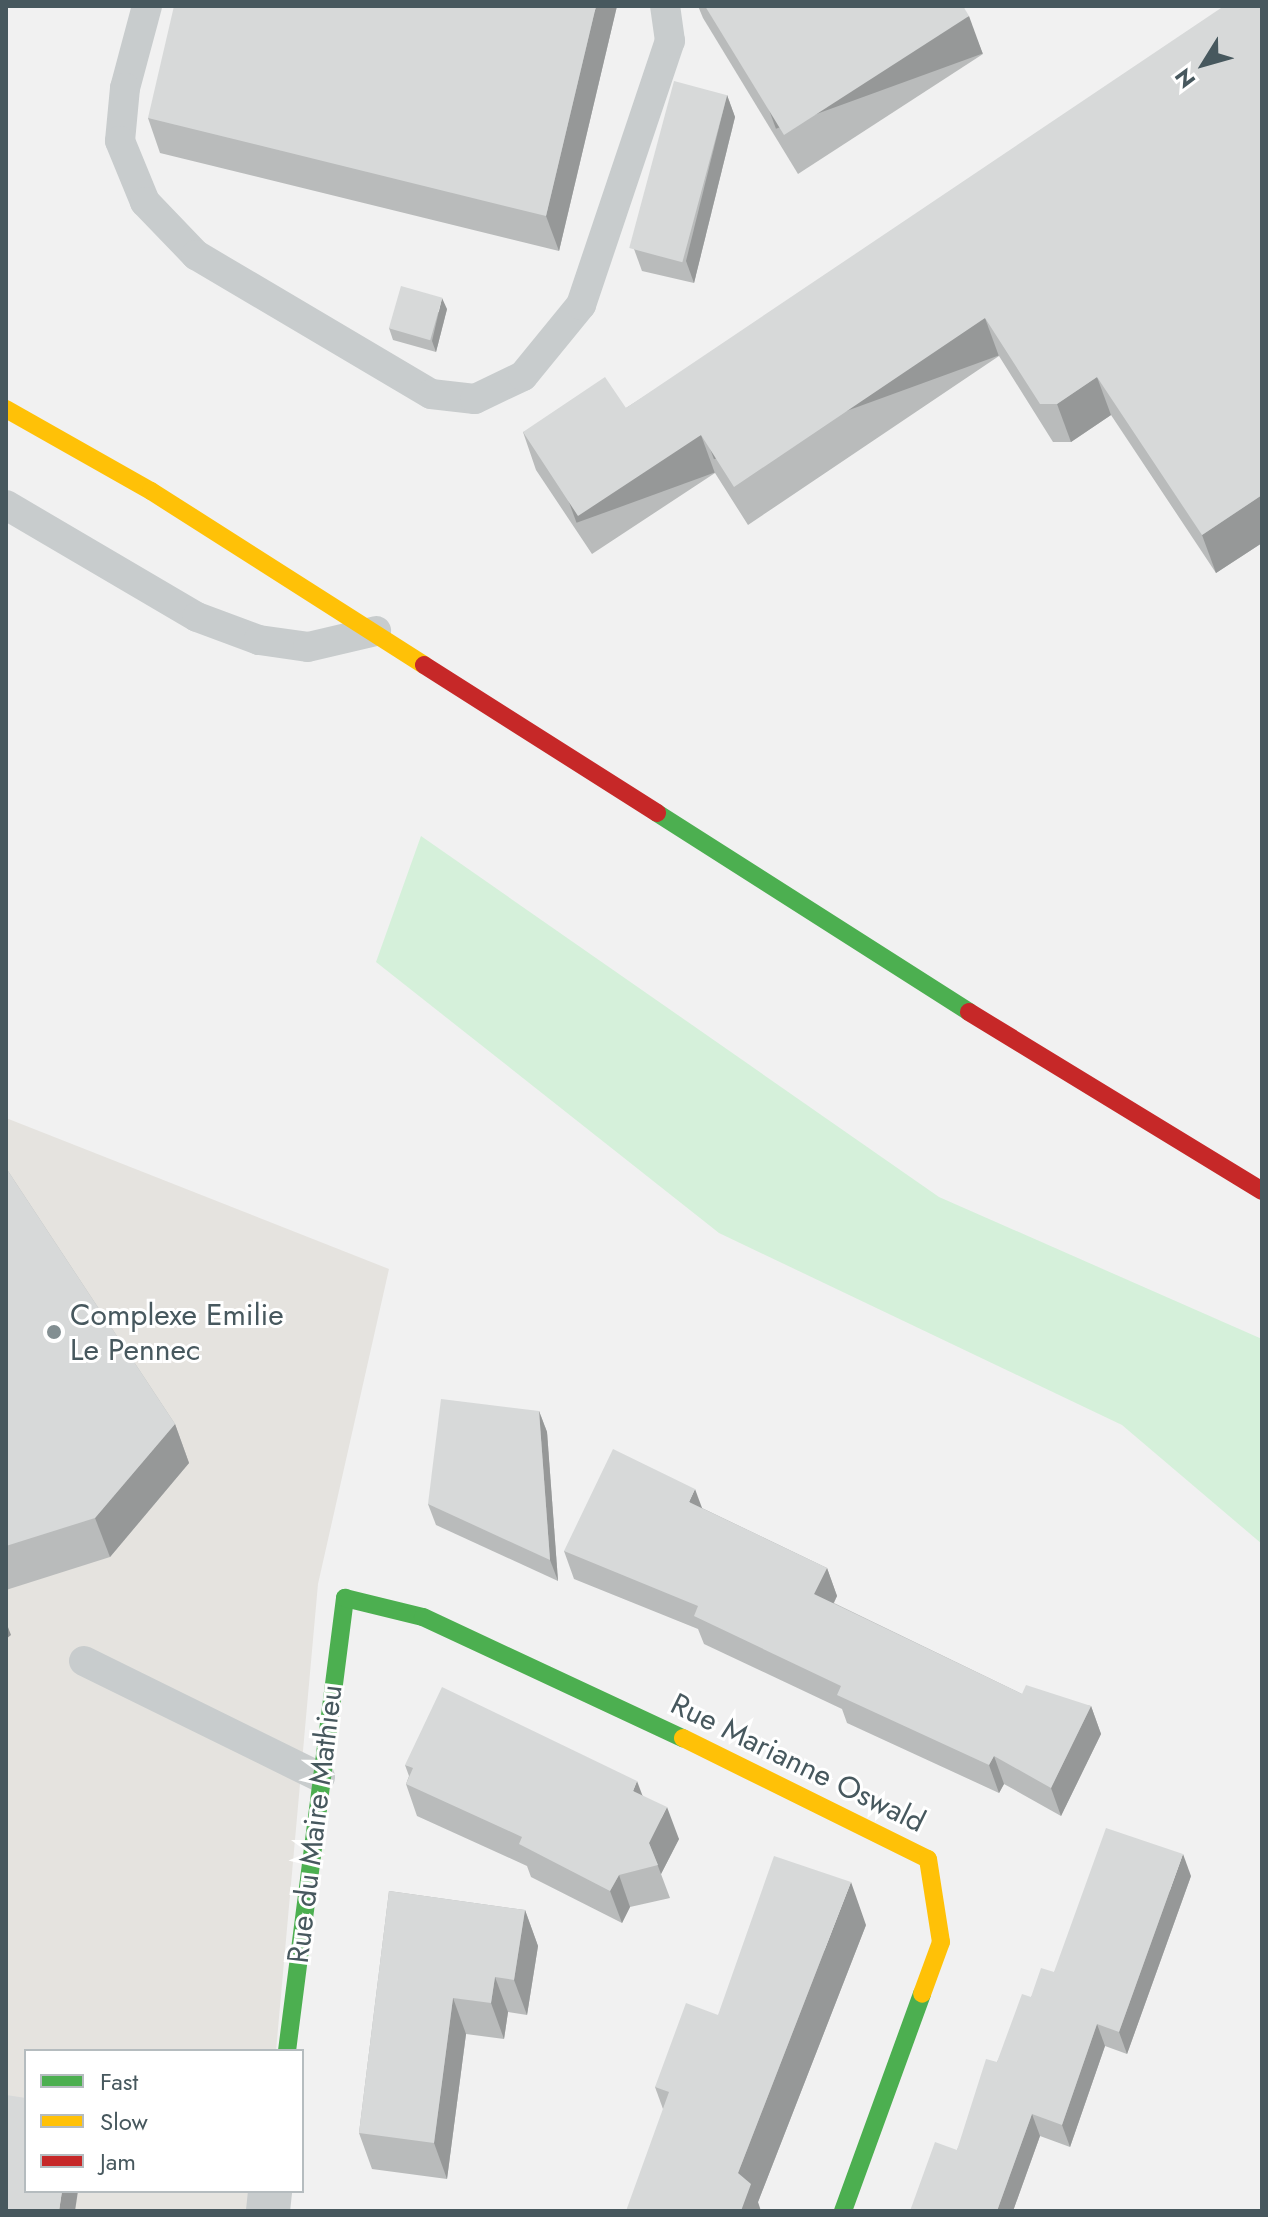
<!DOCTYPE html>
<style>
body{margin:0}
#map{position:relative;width:1268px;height:2217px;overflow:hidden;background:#f1f1f1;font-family:Jost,sans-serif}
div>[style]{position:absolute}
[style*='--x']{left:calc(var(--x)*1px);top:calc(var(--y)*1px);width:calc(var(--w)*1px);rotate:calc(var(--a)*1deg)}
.commercial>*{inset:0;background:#e5e3df}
.green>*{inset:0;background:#d5f0da}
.lane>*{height:30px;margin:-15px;padding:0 15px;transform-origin:15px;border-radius:15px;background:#c8cccd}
.street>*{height:44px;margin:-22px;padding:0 22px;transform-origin:22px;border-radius:22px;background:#c8cccd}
.fast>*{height:18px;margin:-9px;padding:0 9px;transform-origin:9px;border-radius:9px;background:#4caf50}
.slow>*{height:18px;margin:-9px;padding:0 9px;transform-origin:9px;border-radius:9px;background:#ffc107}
.jam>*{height:18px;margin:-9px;padding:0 9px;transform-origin:9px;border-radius:9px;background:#c62828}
.wall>*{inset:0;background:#b9bbbb}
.shaded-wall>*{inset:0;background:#969898;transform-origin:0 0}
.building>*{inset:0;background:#d7d9d9;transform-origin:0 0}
.dots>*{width:22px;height:22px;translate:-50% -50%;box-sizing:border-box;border:4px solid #fff;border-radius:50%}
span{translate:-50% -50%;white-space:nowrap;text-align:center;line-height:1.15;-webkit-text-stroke:6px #fff;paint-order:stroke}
.poi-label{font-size:30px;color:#47585e}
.left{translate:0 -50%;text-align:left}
.street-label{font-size:30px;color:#47585e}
.frame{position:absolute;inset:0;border:8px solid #47585e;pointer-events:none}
.legend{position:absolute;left:24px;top:2049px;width:280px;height:144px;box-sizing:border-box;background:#fff;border:2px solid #b5bcbf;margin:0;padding:10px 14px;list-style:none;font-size:24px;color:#47585e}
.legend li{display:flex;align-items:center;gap:16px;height:40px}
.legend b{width:40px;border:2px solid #b5bcbf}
.north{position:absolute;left:1164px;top:24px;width:80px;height:80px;-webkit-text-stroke:6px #fff;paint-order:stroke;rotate:233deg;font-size:22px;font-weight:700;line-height:32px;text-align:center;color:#47585e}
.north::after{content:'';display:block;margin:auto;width:28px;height:36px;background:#47585e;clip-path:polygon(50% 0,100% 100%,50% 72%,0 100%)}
</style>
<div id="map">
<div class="commercial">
<div style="clip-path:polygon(6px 1118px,389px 1269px,318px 1584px,276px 2051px,26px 2051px,26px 2191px,264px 2191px,262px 2211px,6px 2211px)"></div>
</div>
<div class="green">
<div style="clip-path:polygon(421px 836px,939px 1197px,1262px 1339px,1262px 1544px,1122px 1425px,719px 1233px,376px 962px)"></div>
</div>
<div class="lane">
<div style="--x:147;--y:6;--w:85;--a:105"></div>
<div style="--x:125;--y:88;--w:53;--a:95.4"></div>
<div style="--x:120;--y:141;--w:66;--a:67.7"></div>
<div style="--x:145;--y:202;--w:74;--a:46.1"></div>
<div style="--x:196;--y:255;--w:273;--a:30.6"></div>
<div style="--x:431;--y:394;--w:44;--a:6.5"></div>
<div style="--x:475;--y:399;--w:53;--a:-25.6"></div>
<div style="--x:523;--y:376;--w:92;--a:-50.8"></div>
<div style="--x:581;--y:305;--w:279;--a:-71.4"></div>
<div style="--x:670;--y:41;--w:35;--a:-98"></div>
<div style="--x:6;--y:505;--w:221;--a:30.4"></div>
<div style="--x:197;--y:617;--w:66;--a:20.4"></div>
<div style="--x:259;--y:640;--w:49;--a:8.1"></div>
<div style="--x:308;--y:647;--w:70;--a:-13.2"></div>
<div style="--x:84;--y:1661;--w:263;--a:26.2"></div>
</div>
<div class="street">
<div style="--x:268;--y:2211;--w:20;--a:-84"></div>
</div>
<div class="fast">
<div style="--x:657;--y:813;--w:370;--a:32.5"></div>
<div style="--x:287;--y:2051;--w:457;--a:-82.7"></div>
<div style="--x:345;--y:1598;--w:80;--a:13.7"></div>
<div style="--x:423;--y:1617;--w:287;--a:25"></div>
<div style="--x:843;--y:2211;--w:231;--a:-70"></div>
</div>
<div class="slow">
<div style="--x:6;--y:409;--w:167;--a:29.5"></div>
<div style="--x:151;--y:491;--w:324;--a:32.5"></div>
<div style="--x:683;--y:1738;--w:273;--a:26.3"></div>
<div style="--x:928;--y:1859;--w:84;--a:81.1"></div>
<div style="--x:941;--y:1942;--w:55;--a:110.1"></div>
</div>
<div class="jam">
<div style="--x:424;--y:665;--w:276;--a:32.4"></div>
<div style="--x:969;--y:1012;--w:343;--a:31.4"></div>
</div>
<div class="wall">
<div style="clip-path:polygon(617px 6px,559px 251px,160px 153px,148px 118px)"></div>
<div style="clip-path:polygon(698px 6px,963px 6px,983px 54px,798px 174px,703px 18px)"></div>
<div style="clip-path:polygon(1262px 6px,1262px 543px,1216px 573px,1111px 415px,1071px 442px,1053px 442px,999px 356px,748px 525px,715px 473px,592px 554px,536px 470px,523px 432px,626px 408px)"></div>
<div style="clip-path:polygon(727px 95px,735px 117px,694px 283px,642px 271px,634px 249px)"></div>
<div style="clip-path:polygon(447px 309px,436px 352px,393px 340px,389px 328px)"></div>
<div style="clip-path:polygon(6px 1168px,175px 1424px,189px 1463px,110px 1557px,6px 1590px)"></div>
<div style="clip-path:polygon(539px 1411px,547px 1432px,558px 1581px,436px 1525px,428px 1504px)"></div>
<div style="clip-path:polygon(702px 1508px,827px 1568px,837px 1596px,834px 1603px,1022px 1694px,1091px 1706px,1101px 1734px,1061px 1816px,1004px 1784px,999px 1793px,847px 1723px,842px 1709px,704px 1644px,698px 1629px,574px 1579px,564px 1551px)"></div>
<div style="clip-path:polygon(405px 1765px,642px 1795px,679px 1839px,661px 1874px,670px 1898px,630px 1907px,622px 1923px,531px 1877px,527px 1866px,417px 1816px,406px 1784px,409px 1776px)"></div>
<div style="clip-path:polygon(1191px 1876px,1127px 2054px,1105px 2046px,1070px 2147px,1040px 2136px,1013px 2211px,910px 2211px,957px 2150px,997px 2062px,1031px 1997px,1054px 1972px)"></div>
<div style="clip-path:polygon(389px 1891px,525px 1910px,538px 1946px,527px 2015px,508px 2012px,504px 2039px,466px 2034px,447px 2179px,372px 2169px,359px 2133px)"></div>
<div style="clip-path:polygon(866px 1925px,758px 2202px,663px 2109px,655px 2087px,718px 2015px)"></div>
</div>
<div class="shaded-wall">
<div style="clip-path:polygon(596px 6px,617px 6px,559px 251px,546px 216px)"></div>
<div style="left:969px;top:16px;width:40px;height:220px;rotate:70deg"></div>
<div style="clip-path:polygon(727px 95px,735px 117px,694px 283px,686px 261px)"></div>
<div style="clip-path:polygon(442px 298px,447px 309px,436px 352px,432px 341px)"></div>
<div style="left:985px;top:318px;width:40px;height:303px;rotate:70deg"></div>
<div style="clip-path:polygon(1097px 377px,1111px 415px,1071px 442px,1057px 404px)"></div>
<div style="left:701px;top:435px;width:40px;height:147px;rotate:70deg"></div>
<div style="clip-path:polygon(1262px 495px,1262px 543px,1216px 573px,1202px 535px)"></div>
<div style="clip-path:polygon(539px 1411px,547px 1432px,558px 1581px,550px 1560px)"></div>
<div style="clip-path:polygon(175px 1424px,189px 1463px,110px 1557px,95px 1518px)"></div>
<div style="clip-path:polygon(695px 1489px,705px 1516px,689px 1502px)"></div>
<div style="clip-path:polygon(827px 1568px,837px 1596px,824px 1622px,814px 1594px)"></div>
<div style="clip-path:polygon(6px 1622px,11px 1635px,6px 1639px)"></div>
<div style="clip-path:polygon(1091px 1706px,1101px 1734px,1061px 1816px,1051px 1788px)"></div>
<div style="clip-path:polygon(994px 1756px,1004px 1784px,999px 1793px,989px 1765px)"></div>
<div style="clip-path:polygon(637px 1781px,649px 1813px,633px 1791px)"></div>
<div style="clip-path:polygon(667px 1807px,679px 1839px,661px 1874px,649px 1843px)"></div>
<div style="clip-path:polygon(1183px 1854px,1191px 1876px,1127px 2054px,1119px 2032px)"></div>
<div style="clip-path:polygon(619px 1875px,630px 1907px,622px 1923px,610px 1891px)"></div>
<div style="clip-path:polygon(851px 1882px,866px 1925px,758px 2202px,761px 2211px,741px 2211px,738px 2173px)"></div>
<div style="clip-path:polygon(525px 1910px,538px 1946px,527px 2015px,514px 1980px)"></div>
<div style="clip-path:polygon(495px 1977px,508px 2012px,504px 2039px,491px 2003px)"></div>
<div style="clip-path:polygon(453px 1998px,466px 2034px,447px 2179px,434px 2143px)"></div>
<div style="clip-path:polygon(1097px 2024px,1105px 2046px,1070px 2147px,1062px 2125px)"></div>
<div style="clip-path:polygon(1032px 2114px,1040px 2136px,1013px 2211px,997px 2211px)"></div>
<div style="clip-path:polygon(62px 2191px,78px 2191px,75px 2211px,59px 2211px)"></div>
</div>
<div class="building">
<div style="clip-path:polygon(174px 6px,596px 6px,546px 216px,148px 118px)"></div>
<div style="clip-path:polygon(705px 6px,963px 6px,969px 16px,784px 135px)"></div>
<div style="clip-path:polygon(1224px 6px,1262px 6px,1262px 495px,1202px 535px,1097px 377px,1057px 404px,1040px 404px,985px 318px,734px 487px,701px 435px,578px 516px,523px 432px,605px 377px,626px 408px)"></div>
<div style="left:674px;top:81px;width:55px;height:173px;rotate:15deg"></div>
<div style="left:401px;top:286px;width:43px;height:44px;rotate:16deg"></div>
<div style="clip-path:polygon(6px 1168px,175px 1424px,95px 1518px,6px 1546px)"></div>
<div style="clip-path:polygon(441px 1399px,539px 1411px,550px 1560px,428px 1504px)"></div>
<div style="clip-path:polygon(613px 1449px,695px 1489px,689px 1502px,827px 1568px,814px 1594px,1022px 1694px,1026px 1685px,1091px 1706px,1051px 1788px,994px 1756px,989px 1765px,837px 1695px,841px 1686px,694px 1616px,698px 1606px,564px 1551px)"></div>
<div style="clip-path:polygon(442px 1687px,637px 1781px,633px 1791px,667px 1807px,649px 1843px,658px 1865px,619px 1875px,610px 1891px,519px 1844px,522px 1837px,406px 1784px,413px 1768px,405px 1765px)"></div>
<div style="clip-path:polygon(1106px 1828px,1183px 1854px,1119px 2032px,1097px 2024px,1062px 2125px,1032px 2114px,997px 2211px,910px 2211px,935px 2142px,957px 2150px,986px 2059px,997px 2062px,1022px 1994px,1031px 1997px,1041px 1968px,1054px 1972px)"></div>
<div style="clip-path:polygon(774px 1856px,851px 1882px,738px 2173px,751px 2184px,741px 2211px,626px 2211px,669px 2092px,655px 2087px,686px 2003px,718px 2015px)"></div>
<div style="clip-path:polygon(389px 1891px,525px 1910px,514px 1980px,495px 1977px,491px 2003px,453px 1998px,434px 2143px,359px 2133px)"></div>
<div style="clip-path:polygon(6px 2095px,26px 2098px,26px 2191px,62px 2191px,59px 2211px,6px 2211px)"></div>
</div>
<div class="dots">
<div style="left:54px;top:1332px;background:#828e91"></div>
</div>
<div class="poi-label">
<span class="left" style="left:70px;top:1332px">Complexe Emilie<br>Le Pennec</span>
</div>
<div class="street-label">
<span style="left:798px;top:1763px;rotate:26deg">Rue Marianne Oswald</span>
<span style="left:315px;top:1824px;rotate:-83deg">Rue du Maire Mathieu</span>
</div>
<div class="frame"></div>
<ul class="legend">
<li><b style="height:10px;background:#4caf50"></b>Fast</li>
<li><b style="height:10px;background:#ffc107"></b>Slow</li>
<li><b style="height:10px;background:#c62828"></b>Jam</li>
</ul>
<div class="north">N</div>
</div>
